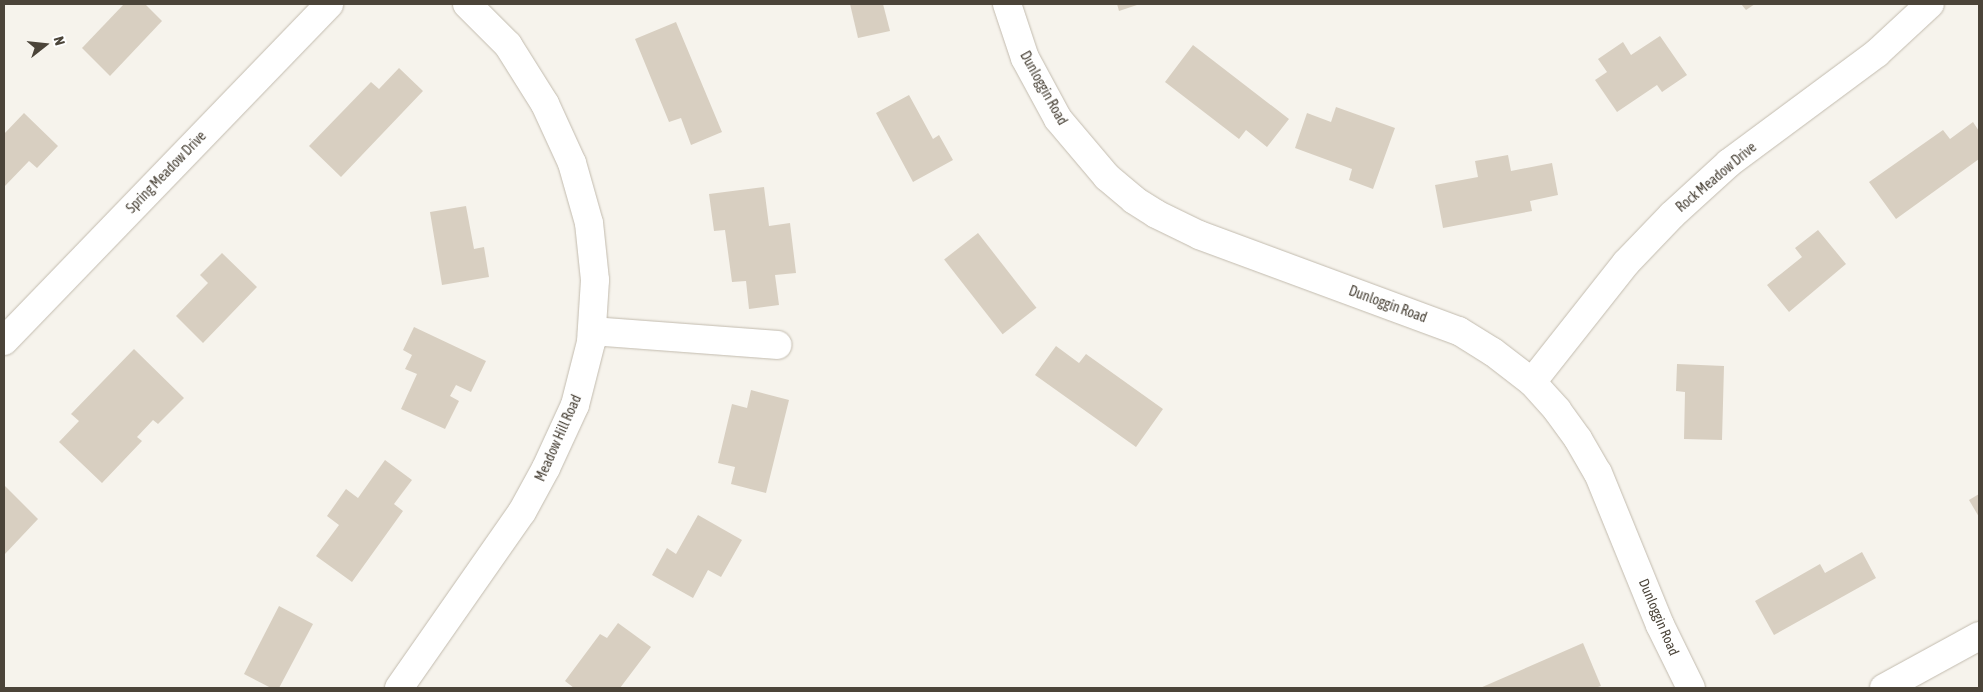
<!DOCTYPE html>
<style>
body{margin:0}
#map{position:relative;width:1983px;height:692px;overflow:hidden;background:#f6f3ec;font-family:"Asap Condensed",sans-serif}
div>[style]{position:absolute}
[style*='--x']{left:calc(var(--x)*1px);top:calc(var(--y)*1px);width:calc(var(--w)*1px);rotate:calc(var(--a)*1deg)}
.building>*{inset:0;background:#d8cfc1;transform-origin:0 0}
.roads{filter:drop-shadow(0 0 1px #c2bbae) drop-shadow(0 0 1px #c2bbae)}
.minor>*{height:28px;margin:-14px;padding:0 14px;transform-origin:14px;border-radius:14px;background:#fff}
span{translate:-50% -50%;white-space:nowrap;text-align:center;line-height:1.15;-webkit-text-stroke:4px #fff;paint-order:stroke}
.street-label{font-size:14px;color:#4b4439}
.frame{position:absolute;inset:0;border:5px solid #4b4439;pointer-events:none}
.north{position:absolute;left:20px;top:20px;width:50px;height:50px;-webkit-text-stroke:4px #fff;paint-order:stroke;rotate:74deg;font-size:14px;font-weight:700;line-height:20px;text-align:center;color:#4b4439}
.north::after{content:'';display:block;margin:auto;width:18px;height:22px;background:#4b4439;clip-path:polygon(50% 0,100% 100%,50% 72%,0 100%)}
</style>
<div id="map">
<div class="building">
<div style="clip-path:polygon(124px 4px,145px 4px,162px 21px,110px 76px,82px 48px)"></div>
<div style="clip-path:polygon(850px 4px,883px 4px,890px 31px,858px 38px)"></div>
<div style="clip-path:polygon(1117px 4px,1140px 4px,1119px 11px)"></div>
<div style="clip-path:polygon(1741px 4px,1755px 4px,1746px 10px)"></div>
<div style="clip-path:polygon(676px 22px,722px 132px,691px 145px,681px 118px,669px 122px,635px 39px)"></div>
<div style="clip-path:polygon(1660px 36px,1687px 75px,1662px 92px,1657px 85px,1617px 112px,1595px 80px,1607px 72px,1598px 59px,1623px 42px,1631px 55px)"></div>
<div style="clip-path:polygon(1193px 45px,1289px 119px,1267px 147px,1246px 130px,1239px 139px,1165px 82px)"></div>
<div style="clip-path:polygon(399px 68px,423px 91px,341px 177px,309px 146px,371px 82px,379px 89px)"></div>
<div style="clip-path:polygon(909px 95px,933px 139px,939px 135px,953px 160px,913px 182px,876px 113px)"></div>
<div style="clip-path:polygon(1336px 107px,1395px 128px,1373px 189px,1349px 180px,1352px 169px,1295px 148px,1307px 113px,1331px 122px)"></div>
<div style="clip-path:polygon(24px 113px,58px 146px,37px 168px,29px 161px,4px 187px,4px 134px)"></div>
<div style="clip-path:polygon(1973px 122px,1979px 131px,1979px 159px,1896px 219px,1869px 182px,1943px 130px,1950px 139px)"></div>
<div style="clip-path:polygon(1508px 155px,1511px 171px,1552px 163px,1558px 195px,1530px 201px,1532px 211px,1443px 228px,1435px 185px,1478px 177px,1475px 161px)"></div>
<div style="clip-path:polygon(764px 187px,769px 226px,790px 223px,796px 273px,775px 275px,779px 305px,749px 309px,746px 281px,732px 282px,725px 230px,714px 231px,709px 194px)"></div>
<div style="clip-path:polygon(466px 206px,474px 249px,484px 247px,489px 277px,442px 285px,430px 212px)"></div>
<div style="clip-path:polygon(1818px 230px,1846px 264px,1789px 312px,1767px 285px,1802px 257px,1795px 248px)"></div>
<div style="left:978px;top:233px;width:95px;height:43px;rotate:52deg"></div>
<div style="clip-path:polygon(222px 253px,257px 287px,203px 343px,176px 316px,208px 283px,200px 275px)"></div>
<div style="clip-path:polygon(414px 327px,486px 361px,471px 392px,456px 385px,450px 396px,459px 401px,445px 429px,401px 409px,417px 374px,405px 369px,412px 355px,403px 350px)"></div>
<div style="clip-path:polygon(1056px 346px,1079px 363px,1086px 354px,1163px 409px,1136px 447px,1035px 375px)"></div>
<div style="clip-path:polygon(134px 349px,184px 398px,158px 424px,153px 420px,137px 437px,142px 441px,102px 483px,59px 442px,79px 421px,71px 414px)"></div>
<div style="clip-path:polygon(1677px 364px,1724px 366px,1722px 440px,1684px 439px,1685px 392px,1676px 391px)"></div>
<div style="clip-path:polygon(751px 390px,789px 400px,766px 493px,731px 484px,735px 467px,718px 463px,732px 404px,747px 408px)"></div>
<div style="clip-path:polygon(385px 460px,412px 480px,394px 504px,403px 511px,352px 582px,316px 556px,339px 525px,327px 516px,346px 489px,358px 498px)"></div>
<div style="clip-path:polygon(4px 485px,38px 519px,4px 555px)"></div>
<div style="clip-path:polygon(1979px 494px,1979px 517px,1969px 500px)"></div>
<div style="clip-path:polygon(698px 515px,742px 540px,721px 577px,708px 570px,693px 598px,652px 575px,667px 548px,676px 554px)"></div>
<div style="clip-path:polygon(1862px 552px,1876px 578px,1774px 635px,1755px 601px,1820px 564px,1825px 573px)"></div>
<div style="clip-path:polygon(279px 606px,313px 624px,279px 688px,271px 688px,244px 674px)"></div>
<div style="clip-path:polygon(618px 623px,651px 647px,620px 688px,574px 688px,565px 681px,600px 634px,607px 638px)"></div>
<div style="clip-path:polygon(1583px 643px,1601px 686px,1595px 688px,1480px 688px)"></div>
</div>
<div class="roads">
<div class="minor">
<div style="--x:1007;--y:4;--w:57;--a:71.6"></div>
<div style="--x:1025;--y:58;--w:69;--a:61.6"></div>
<div style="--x:1058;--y:119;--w:76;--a:49.8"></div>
<div style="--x:1107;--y:177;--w:35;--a:40"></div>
<div style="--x:1134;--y:200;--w:26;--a:32"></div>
<div style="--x:1156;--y:214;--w:48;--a:26"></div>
<div style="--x:1199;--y:235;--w:277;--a:20.3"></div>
<div style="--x:1459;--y:331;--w:40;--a:32"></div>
<div style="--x:1493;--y:352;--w:49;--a:37.6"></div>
<div style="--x:1532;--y:382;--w:38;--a:48"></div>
<div style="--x:1557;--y:410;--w:36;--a:54"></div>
<div style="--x:1578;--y:439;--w:39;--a:60"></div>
<div style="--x:1598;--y:473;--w:164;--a:67.8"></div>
<div style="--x:1660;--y:625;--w:70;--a:63.8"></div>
<div style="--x:592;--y:331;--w:186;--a:4.3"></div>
<div style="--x:4;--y:341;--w:468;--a:-46"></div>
<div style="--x:1532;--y:382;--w:152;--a:-51.7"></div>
<div style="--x:1626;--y:263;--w:66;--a:-46.2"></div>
<div style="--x:1672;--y:215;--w:77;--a:-42.4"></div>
<div style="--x:1729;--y:163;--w:184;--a:-36.6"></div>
<div style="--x:1877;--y:53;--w:72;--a:-42.8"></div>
<div style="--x:399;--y:688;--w:215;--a:-55.1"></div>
<div style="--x:522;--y:512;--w:50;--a:-61.4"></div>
<div style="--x:546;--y:468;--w:69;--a:-65.3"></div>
<div style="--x:575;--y:405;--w:65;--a:-75.7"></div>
<div style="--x:591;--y:342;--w:62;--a:-86.3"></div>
<div style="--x:595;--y:280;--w:57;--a:-96"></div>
<div style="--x:589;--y:223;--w:62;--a:-105.8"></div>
<div style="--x:572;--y:163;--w:65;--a:-114.6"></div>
<div style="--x:545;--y:104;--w:70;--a:-122.1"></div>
<div style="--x:508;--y:45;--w:58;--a:-135"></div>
<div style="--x:1884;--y:688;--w:108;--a:-28.7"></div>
</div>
</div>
<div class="street-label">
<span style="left:1044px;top:88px;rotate:61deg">Dunloggin Road</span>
<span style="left:166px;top:172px;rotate:-46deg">Spring Meadow Drive</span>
<span style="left:1716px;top:177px;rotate:-40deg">Rock Meadow Drive</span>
<span style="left:1388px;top:304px;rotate:20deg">Dunloggin Road</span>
<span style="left:558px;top:438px;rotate:-66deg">Meadow Hill Road</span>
<span style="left:1659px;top:617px;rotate:67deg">Dunloggin Road</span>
</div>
<div class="frame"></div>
<div class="north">N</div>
</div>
